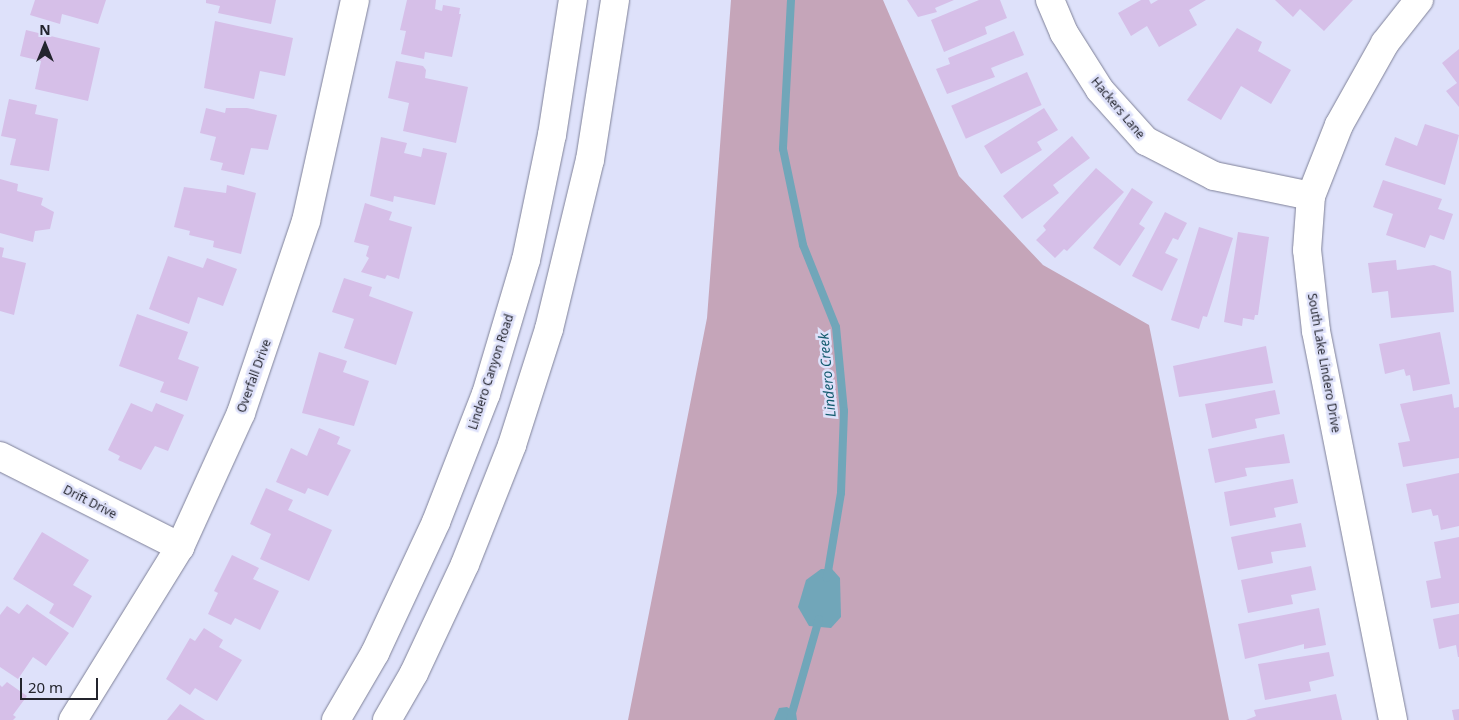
<!DOCTYPE html>
<style>
body{margin:0}
#map{position:relative;width:1459px;height:720px;overflow:hidden;background:#dee1fa;font-family:"Noto Sans",sans-serif}
div>[style]{position:absolute}
[style*='--x']{left:calc(var(--x)*1px);top:calc(var(--y)*1px);width:calc(var(--w)*1px);rotate:calc(var(--a)*1deg)}
.green>*{inset:0;background:#c5a5b9}
.water>*{inset:0;background:#71a6b9}
.stream>*{height:8px;margin:-4px;padding:0 4px;transform-origin:4px;border-radius:4px;background:#71a6b9}
.building>*{inset:0;background:#d6bfe8;transform-origin:0 0}
.roads{filter:drop-shadow(0 0 1px #7f8198) drop-shadow(0 0 1px #7f8198)}
.minor>*{height:28px;margin:-14px;padding:0 14px;transform-origin:14px;border-radius:14px;background:#fff}
.secondary>*{height:28px;margin:-14px;padding:0 14px;transform-origin:14px;border-radius:14px;background:#fff}
span{translate:-50% -50%;white-space:nowrap;text-align:center;line-height:1.15;-webkit-text-stroke:5px #dee1fa;paint-order:stroke}
.street-label{font-size:12px;color:#23242d}
.water-label{font-size:14px;color:#125a6e;font-style:italic}
.north{position:absolute;left:20px;top:20px;width:50px;height:50px;-webkit-text-stroke:4px #dee1fa;paint-order:stroke;rotate:0deg;font-size:14px;font-weight:700;line-height:20px;text-align:center;color:#23242d}
.north::after{content:'';display:block;margin:auto;width:18px;height:22px;background:#23242d;clip-path:polygon(50% 0,100% 100%,50% 72%,0 100%)}
.scale{position:absolute;left:20px;top:678px;width:78px;height:22px;box-sizing:border-box;border:2px solid #23242d;border-top:0;padding-left:6px;font-size:15px;line-height:18px;white-space:nowrap;color:#23242d;-webkit-text-stroke:4px #dee1fa;paint-order:stroke}
</style>
<div id="map">
<div class="green">
<div style="clip-path:polygon(731px 0,883px 0,959px 176px,1043px 265px,1149px 325px,1229px 720px,628px 720px,707px 318px)"></div>
</div>
<div class="water">
<div style="clip-path:polygon(821px 569px,832px 569px,840px 578px,841px 617px,831px 628px,809px 626px,798px 607px,806px 580px)"></div>
<div style="clip-path:polygon(787px 707px,796px 713px,797px 720px,774px 720px,779px 708px)"></div>
</div>
<div class="stream">
<div style="--x:791;--y:0;--w:149;--a:93.1"></div>
<div style="--x:783;--y:149;--w:98;--a:78.2"></div>
<div style="--x:803;--y:245;--w:88;--a:68.1"></div>
<div style="--x:836;--y:327;--w:84;--a:84.6"></div>
<div style="--x:844;--y:411;--w:82;--a:92.1"></div>
<div style="--x:841;--y:493;--w:86;--a:99.4"></div>
<div style="--x:790;--y:720;--w:105;--a:-74"></div>
</div>
<div class="building">
<div style="clip-path:polygon(35px 0,106px 0,98px 24px,62px 14px,60px 24px,30px 15px)"></div>
<div style="clip-path:polygon(206px 0,276px 0,271px 24px,218px 13px,220px 6px,206px 3px)"></div>
<div style="clip-path:polygon(407px 0,436px 0,435px 9px,442px 11px,443px 5px,460px 8px,459px 14px,461px 14px,452px 57px,425px 52px,424px 59px,401px 54px,406px 31px,400px 30px)"></div>
<div style="clip-path:polygon(907px 0,954px 0,935px 8px,937px 12px,918px 17px)"></div>
<div style="clip-path:polygon(979px 0,1000px 0,1007px 18px,985px 27px,987px 34px,944px 52px,931px 20px)"></div>
<div style="clip-path:polygon(1141px 0,1149px 0,1151px 4px,1158px 0,1206px 0,1189px 10px,1197px 25px,1159px 47px,1147px 26px,1131px 36px,1118px 13px)"></div>
<div style="clip-path:polygon(1275px 0,1353px 0,1324px 31px,1300px 9px,1293px 17px)"></div>
<div style="clip-path:polygon(215px 21px,293px 38px,285px 76px,260px 71px,254px 99px,204px 88px)"></div>
<div style="clip-path:polygon(1237px 28px,1262px 42px,1258px 51px,1291px 70px,1271px 104px,1241px 86px,1221px 120px,1187px 100px)"></div>
<div style="clip-path:polygon(26px 30px,100px 48px,88px 101px,35px 89px,41px 61px,20px 56px)"></div>
<div style="clip-path:polygon(1014px 31px,1024px 55px,991px 68px,995px 77px,947px 94px,936px 69px,950px 64px,948px 58px)"></div>
<div style="clip-path:polygon(1459px 49px,1459px 107px,1446px 91px,1457px 83px,1442px 63px)"></div>
<div style="clip-path:polygon(396px 61px,423px 66px,426px 70px,425px 78px,468px 87px,456px 143px,403px 131px,409px 103px,388px 98px)"></div>
<div style="left:1027px;top:72px;width:36px;height:83px;rotate:66deg"></div>
<div style="clip-path:polygon(9px 99px,37px 105px,35px 114px,58px 119px,49px 171px,10px 165px,16px 139px,1px 136px)"></div>
<div style="clip-path:polygon(206px 108px,225px 113px,226px 108px,247px 108px,277px 115px,268px 150px,251px 148px,244px 175px,221px 170px,223px 163px,210px 160px,216px 137px,200px 133px)"></div>
<div style="clip-path:polygon(1044px 108px,1058px 130px,1037px 142px,1042px 150px,1001px 174px,984px 146px)"></div>
<div style="clip-path:polygon(1425px 124px,1459px 135px,1445px 185px,1385px 165px,1395px 137px,1417px 146px)"></div>
<div style="clip-path:polygon(1072px 136px,1090px 158px,1053px 185px,1059px 193px,1022px 219px,1003px 196px)"></div>
<div style="clip-path:polygon(381px 137px,407px 143px,404px 153px,421px 157px,423px 148px,447px 153px,435px 205px,394px 196px,393px 202px,370px 196px)"></div>
<div style="clip-path:polygon(1096px 168px,1124px 192px,1067px 251px,1064px 249px,1055px 258px,1036px 240px,1046px 230px,1043px 226px)"></div>
<div style="clip-path:polygon(0 179px,18px 184px,17px 191px,43px 198px,41px 205px,54px 212px,50px 229px,35px 231px,33px 242px,0 233px)"></div>
<div style="clip-path:polygon(1383px 180px,1442px 199px,1438px 209px,1453px 214px,1444px 240px,1430px 235px,1425px 248px,1386px 235px,1393px 214px,1373px 207px)"></div>
<div style="clip-path:polygon(227px 185px,256px 193px,241px 254px,213px 247px,214px 241px,189px 235px,190px 231px,174px 227px,184px 187px,226px 193px)"></div>
<div style="clip-path:polygon(1132px 188px,1153px 202px,1139px 224px,1145px 228px,1120px 266px,1093px 248px)"></div>
<div style="clip-path:polygon(365px 203px,392px 212px,389px 220px,412px 227px,399px 279px,387px 275px,385px 279px,361px 272px,369px 258px,366px 256px,369px 246px,354px 242px)"></div>
<div style="clip-path:polygon(1165px 212px,1187px 223px,1178px 240px,1173px 238px,1165px 253px,1178px 259px,1162px 291px,1132px 276px)"></div>
<div style="clip-path:polygon(1199px 227px,1233px 238px,1207px 317px,1203px 316px,1199px 329px,1171px 320px)"></div>
<div style="clip-path:polygon(1238px 232px,1269px 237px,1258px 315px,1255px 315px,1254px 320px,1243px 318px,1242px 326px,1224px 322px)"></div>
<div style="clip-path:polygon(0 247px,4px 248px,2px 257px,26px 263px,14px 315px,0 311px)"></div>
<div style="clip-path:polygon(168px 256px,203px 268px,207px 258px,237px 269px,223px 306px,198px 297px,189px 324px,149px 309px)"></div>
<div style="clip-path:polygon(1396px 260px,1397px 270px,1434px 265px,1451px 271px,1454px 312px,1391px 318px,1388px 291px,1372px 293px,1368px 263px)"></div>
<div style="clip-path:polygon(344px 278px,372px 287px,369px 296px,413px 312px,396px 365px,344px 348px,354px 319px,332px 312px)"></div>
<div style="clip-path:polygon(137px 314px,188px 332px,178px 359px,199px 367px,187px 401px,160px 392px,164px 382px,119px 366px)"></div>
<div style="clip-path:polygon(1440px 332px,1450px 384px,1413px 391px,1410px 375px,1406px 376px,1404px 369px,1385px 374px,1379px 344px)"></div>
<div style="clip-path:polygon(1266px 346px,1273px 383px,1179px 397px,1173px 366px)"></div>
<div style="clip-path:polygon(319px 352px,347px 361px,343px 372px,369px 381px,354px 426px,302px 413px)"></div>
<div style="clip-path:polygon(1275px 390px,1280px 414px,1255px 419px,1257px 428px,1212px 438px,1205px 404px)"></div>
<div style="clip-path:polygon(1452px 394px,1454px 408px,1459px 407px,1459px 458px,1403px 467px,1398px 443px,1410px 441px,1400px 404px)"></div>
<div style="clip-path:polygon(131px 403px,152px 412px,156px 403px,184px 415px,168px 451px,155px 446px,141px 470px,118px 460px,120px 456px,108px 450px)"></div>
<div style="clip-path:polygon(319px 428px,340px 437px,337px 444px,351px 450px,328px 496px,308px 488px,305px 494px,276px 482px,291px 448px,307px 456px)"></div>
<div style="clip-path:polygon(1284px 434px,1290px 463px,1245px 468px,1247px 476px,1215px 483px,1208px 449px)"></div>
<div style="clip-path:polygon(1459px 473px,1459px 526px,1441px 530px,1438px 515px,1433px 516px,1431px 509px,1412px 513px,1406px 484px)"></div>
<div style="clip-path:polygon(1293px 479px,1298px 503px,1274px 508px,1276px 517px,1230px 526px,1224px 492px)"></div>
<div style="clip-path:polygon(266px 488px,293px 500px,288px 510px,332px 530px,309px 581px,260px 559px,271px 534px,250px 524px)"></div>
<div style="clip-path:polygon(1301px 523px,1306px 547px,1271px 552px,1273px 563px,1238px 570px,1231px 537px)"></div>
<div style="clip-path:polygon(42px 532px,89px 560px,73px 585px,92px 596px,73px 628px,49px 613px,54px 604px,13px 579px)"></div>
<div style="clip-path:polygon(1459px 537px,1459px 603px,1431px 608px,1426px 581px,1441px 578px,1434px 542px)"></div>
<div style="clip-path:polygon(232px 555px,259px 568px,253px 579px,279px 591px,260px 630px,235px 618px,231px 625px,208px 614px,218px 593px,214px 591px)"></div>
<div style="clip-path:polygon(1311px 566px,1316px 590px,1291px 595px,1293px 604px,1248px 613px,1241px 580px)"></div>
<div style="clip-path:polygon(27px 604px,69px 633px,46px 666px,33px 657px,18px 679px,0 667px,0 615px,7px 606px,19px 614px)"></div>
<div style="clip-path:polygon(1319px 608px,1326px 645px,1304px 649px,1304px 644px,1245px 659px,1238px 624px)"></div>
<div style="clip-path:polygon(1459px 614px,1459px 657px,1458px 657px,1456px 645px,1439px 649px,1433px 619px)"></div>
<div style="clip-path:polygon(204px 628px,223px 640px,219px 647px,242px 660px,217px 701px,195px 688px,190px 695px,166px 679px,190px 638px,195px 641px)"></div>
<div style="clip-path:polygon(1329px 652px,1334px 676px,1309px 682px,1311px 691px,1265px 700px,1258px 664px)"></div>
<div style="clip-path:polygon(7px 682px,27px 696px,13px 715px,16px 717px,13px 720px,0 720px,0 685px,2px 687px)"></div>
<div style="clip-path:polygon(1336px 694px,1342px 720px,1246px 720px,1256px 716px,1254px 710px)"></div>
<div style="clip-path:polygon(180px 704px,205px 720px,167px 720px)"></div>
<div style="clip-path:polygon(1459px 709px,1459px 720px,1454px 720px,1452px 710px)"></div>
</div>
<div class="roads">
<div class="minor">
<div style="--x:1050;--y:0;--w:36;--a:67"></div>
<div style="--x:1064;--y:33;--w:67;--a:57.7"></div>
<div style="--x:1100;--y:90;--w:69;--a:48"></div>
<div style="--x:1146;--y:141;--w:76;--a:27.2"></div>
<div style="--x:1214;--y:176;--w:99;--a:11.7"></div>
<div style="--x:0;--y:456;--w:202;--a:26.8"></div>
<div style="--x:73;--y:720;--w:203;--a:-58.3"></div>
<div style="--x:180;--y:547;--w:147;--a:-65.5"></div>
<div style="--x:241;--y:413;--w:203;--a:-71.3"></div>
<div style="--x:306;--y:221;--w:226;--a:-77.5"></div>
<div style="--x:1393;--y:720;--w:397;--a:-101.2"></div>
<div style="--x:1316;--y:331;--w:81;--a:-96.3"></div>
<div style="--x:1307;--y:250;--w:54;--a:-85.8"></div>
<div style="--x:1311;--y:196;--w:76;--a:-68.5"></div>
<div style="--x:1339;--y:125;--w:94;--a:-60.7"></div>
<div style="--x:1385;--y:43;--w:55;--a:-51.7"></div>
</div>
<div class="secondary">
<div style="--x:336;--y:720;--w:78;--a:-59.8"></div>
<div style="--x:375;--y:653;--w:145;--a:-65"></div>
<div style="--x:436;--y:522;--w:137;--a:-68.7"></div>
<div style="--x:486;--y:394;--w:140;--a:-73.4"></div>
<div style="--x:526;--y:260;--w:128;--a:-78.3"></div>
<div style="--x:552;--y:135;--w:137;--a:-81.2"></div>
<div style="--x:387;--y:720;--w:54;--a:-60.1"></div>
<div style="--x:414;--y:673;--w:120;--a:-64.9"></div>
<div style="--x:465;--y:564;--w:128;--a:-68.4"></div>
<div style="--x:512;--y:445;--w:122;--a:-72.3"></div>
<div style="--x:549;--y:329;--w:174;--a:-76.4"></div>
<div style="--x:590;--y:160;--w:162;--a:-81.1"></div>
</div>
</div>
<div class="street-label">
<span style="left:1118px;top:108px;rotate:50deg">Hackers Lane</span>
<span style="left:1324px;top:363px;rotate:80deg">South Lake Lindero Drive</span>
<span style="left:491px;top:372px;rotate:-72deg">Lindero Canyon Road</span>
<span style="left:254px;top:376px;rotate:-70deg">Overfall Drive</span>
<span style="left:90px;top:502px;rotate:27deg">Drift Drive</span>
</div>
<div class="water-label">
<span style="left:827px;top:375px;rotate:-95deg">Lindero Creek</span>
</div>
<div class="north">N</div>
<div class="scale">20 m</div>
</div>
